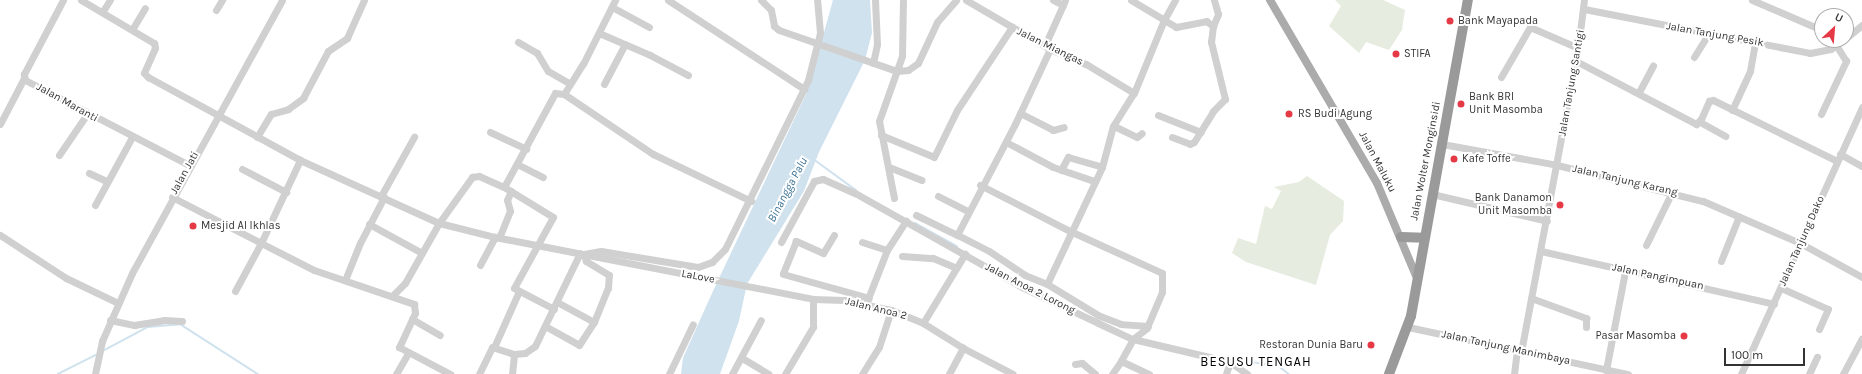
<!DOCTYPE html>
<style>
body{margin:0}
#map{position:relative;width:1862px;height:374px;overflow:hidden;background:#fff;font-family:Karla,sans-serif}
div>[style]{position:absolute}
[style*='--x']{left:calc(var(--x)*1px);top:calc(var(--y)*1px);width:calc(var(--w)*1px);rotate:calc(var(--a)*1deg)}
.green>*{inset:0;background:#e6ecdf}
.water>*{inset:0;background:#cfe2ee}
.stream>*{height:1.5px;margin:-0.75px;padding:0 0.75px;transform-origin:0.75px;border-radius:0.75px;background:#cfe2ee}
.minor>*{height:7px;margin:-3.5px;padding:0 3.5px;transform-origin:3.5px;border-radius:3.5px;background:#d0d0d0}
.major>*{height:8px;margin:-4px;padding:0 4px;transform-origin:4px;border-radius:4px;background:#ababab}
.highway>*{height:10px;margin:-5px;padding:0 5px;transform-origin:5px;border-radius:5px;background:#9a9a9a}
.dots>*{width:11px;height:11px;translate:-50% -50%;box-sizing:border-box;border:2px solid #fff;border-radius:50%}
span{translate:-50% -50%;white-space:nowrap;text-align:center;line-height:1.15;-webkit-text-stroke:4px #fff;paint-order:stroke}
.poi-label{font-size:11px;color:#333}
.left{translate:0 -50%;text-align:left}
.right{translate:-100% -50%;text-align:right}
.street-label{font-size:11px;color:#333}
.water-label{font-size:12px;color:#3f7597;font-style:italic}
.quarter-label{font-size:13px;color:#000;letter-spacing:1px}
.north{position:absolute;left:1814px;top:8px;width:40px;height:40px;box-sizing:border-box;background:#fff;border:1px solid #adadad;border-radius:50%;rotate:26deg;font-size:11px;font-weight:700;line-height:16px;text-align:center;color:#333}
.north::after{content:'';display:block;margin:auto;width:14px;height:18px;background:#e63946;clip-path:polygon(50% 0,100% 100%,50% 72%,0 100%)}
.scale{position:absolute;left:1724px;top:348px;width:81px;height:18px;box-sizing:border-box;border:2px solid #333;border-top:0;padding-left:5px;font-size:12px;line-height:14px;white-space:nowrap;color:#333;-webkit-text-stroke:3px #fff;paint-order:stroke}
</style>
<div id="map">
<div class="green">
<div style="clip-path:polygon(1335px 0,1383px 0,1405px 10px,1402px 30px,1389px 50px,1366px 42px,1359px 53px,1329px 26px,1341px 6px)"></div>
<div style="clip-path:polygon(1307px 176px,1344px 201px,1343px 221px,1330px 235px,1316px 285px,1246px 262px,1232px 253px,1238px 238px,1256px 244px,1265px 206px,1272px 209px,1281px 191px,1274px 187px,1299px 182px)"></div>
</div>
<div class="water">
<div style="clip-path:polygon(833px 0,870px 0,872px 33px,865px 60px,819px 152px,804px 191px,747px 284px,739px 321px,720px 374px,681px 374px,683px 358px,713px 291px,808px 90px)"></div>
</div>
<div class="stream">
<div style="--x:815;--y:160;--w:51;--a:36.2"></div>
<div style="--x:915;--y:223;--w:48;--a:28.7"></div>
<div style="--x:103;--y:351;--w:51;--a:-28.1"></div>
<div style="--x:148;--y:327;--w:32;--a:-5"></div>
<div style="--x:180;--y:324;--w:93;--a:32.7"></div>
<div style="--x:1224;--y:357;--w:57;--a:10.1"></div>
<div style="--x:1280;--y:367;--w:11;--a:38"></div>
<div style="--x:58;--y:374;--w:42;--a:-26.6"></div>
</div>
<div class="minor">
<div style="--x:63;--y:0;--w:84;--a:117.8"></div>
<div style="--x:24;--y:74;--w:6;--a:81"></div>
<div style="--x:25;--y:80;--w:185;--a:27.4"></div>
<div style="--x:81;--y:0;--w:85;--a:30.5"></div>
<div style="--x:154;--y:43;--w:5;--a:79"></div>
<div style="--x:155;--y:48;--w:27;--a:114"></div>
<div style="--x:144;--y:73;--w:6;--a:45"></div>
<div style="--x:148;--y:77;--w:173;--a:28.6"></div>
<div style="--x:300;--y:160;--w:153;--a:24.4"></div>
<div style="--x:439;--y:223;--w:58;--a:14"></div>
<div style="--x:495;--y:237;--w:324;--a:11"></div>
<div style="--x:813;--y:299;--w:31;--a:2"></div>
<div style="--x:844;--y:300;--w:48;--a:12"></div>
<div style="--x:891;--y:310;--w:35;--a:22"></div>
<div style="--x:923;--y:323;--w:47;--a:32"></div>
<div style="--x:963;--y:348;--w:56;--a:27.5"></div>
<div style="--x:668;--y:0;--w:163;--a:33.2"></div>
<div style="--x:761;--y:0;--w:14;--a:45"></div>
<div style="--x:771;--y:10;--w:16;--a:79"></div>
<div style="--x:774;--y:26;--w:6;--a:39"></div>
<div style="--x:779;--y:30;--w:125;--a:19.2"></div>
<div style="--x:897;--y:71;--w:11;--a:-5"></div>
<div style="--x:908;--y:70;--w:12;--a:-35"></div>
<div style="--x:918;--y:63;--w:45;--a:-65.1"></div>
<div style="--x:937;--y:22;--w:29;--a:-49"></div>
<div style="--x:966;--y:0;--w:97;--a:30.3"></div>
<div style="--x:1050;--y:49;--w:39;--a:23"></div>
<div style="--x:1086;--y:64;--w:56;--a:31.1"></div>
<div style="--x:1053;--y:0;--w:11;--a:27"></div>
<div style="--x:1063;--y:5;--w:5;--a:-68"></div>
<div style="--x:1131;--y:0;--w:39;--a:31"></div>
<div style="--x:1164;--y:20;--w:23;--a:-61"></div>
<div style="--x:1752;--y:0;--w:76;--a:23.2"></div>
<div style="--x:612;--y:7;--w:42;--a:28.4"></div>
<div style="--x:1584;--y:9;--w:230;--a:11"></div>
<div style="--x:1810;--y:53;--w:21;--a:-11"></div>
<div style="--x:1831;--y:49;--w:15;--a:-37"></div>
<div style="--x:216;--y:10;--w:12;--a:-59"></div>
<div style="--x:103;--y:11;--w:13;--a:-58"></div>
<div style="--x:133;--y:28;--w:23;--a:-59"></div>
<div style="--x:599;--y:33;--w:56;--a:23.3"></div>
<div style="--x:650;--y:55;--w:43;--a:27.8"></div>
<div style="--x:1846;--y:38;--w:21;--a:-39"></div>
<div style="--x:518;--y:42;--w:22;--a:30"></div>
<div style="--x:537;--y:53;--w:21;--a:59"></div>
<div style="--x:548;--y:71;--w:24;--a:30"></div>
<div style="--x:1045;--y:45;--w:44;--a:-65.8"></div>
<div style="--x:1694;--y:57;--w:26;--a:-58"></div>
<div style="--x:1576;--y:61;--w:136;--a:27.7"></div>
<div style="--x:1696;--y:124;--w:7;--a:-45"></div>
<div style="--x:1701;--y:119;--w:20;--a:-66"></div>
<div style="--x:1709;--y:101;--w:4;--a:-14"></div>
<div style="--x:1713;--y:100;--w:138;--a:26.2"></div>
<div style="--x:873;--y:63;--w:19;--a:-78"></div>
<div style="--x:877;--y:44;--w:44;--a:-92.6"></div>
<div style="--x:1501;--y:77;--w:58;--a:-59.9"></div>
<div style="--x:1530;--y:27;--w:52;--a:23.6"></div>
<div style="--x:604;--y:84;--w:45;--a:-62.3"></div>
<div style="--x:1639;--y:92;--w:30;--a:-62"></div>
<div style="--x:564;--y:94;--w:107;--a:34"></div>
<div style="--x:653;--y:154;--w:109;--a:25.6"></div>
<div style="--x:1732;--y:110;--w:43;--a:-65.2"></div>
<div style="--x:1750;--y:71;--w:28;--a:-80"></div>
<div style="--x:1020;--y:113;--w:37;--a:27"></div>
<div style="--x:1053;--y:130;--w:11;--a:-15"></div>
<div style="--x:1821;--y:114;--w:59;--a:-64.7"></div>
<div style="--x:1846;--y:61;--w:25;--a:-122"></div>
<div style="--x:1158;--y:115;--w:46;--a:21.6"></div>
<div style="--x:1700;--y:122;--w:29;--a:29"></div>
<div style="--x:0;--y:124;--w:52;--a:-62.4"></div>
<div style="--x:1114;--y:126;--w:25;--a:26"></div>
<div style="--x:1137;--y:137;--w:6;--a:-39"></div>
<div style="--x:490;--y:132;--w:40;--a:25"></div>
<div style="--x:881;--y:135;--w:57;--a:22.5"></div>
<div style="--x:934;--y:157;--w:52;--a:-63.9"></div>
<div style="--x:957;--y:110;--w:100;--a:-56.5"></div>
<div style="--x:257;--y:137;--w:27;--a:-59"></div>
<div style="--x:271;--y:114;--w:18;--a:-16"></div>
<div style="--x:288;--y:109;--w:19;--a:-36"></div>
<div style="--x:303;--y:98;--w:53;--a:-62"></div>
<div style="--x:328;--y:51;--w:23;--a:-34"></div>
<div style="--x:347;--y:38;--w:42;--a:-65.9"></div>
<div style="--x:1172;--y:137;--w:19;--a:21"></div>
<div style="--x:1190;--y:144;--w:4;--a:-27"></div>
<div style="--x:1194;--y:142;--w:36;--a:-58"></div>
<div style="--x:1213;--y:111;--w:17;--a:-45"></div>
<div style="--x:1225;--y:99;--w:59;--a:-103.8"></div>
<div style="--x:1211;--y:42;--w:16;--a:-83"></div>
<div style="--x:1006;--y:142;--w:53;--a:28"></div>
<div style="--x:1053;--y:167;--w:43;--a:18.9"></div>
<div style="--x:1442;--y:144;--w:117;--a:10.3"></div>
<div style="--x:1557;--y:165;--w:150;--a:13.9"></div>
<div style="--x:1703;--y:201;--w:106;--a:23.4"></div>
<div style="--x:1800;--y:243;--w:71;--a:28.7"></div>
<div style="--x:1840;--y:154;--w:25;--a:29"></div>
<div style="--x:59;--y:155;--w:50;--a:-55.7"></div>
<div style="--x:517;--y:164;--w:29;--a:27"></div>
<div style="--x:889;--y:167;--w:35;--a:22"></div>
<div style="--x:242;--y:169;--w:50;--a:27.6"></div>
<div style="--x:1061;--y:170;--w:15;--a:-62"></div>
<div style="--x:1068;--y:157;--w:35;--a:16"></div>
<div style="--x:89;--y:173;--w:19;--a:25"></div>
<div style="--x:980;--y:185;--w:101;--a:27.1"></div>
<div style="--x:1070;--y:231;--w:101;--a:24.5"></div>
<div style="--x:1162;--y:273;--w:19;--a:90"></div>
<div style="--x:1162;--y:292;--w:39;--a:113"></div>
<div style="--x:1147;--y:328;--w:18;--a:142"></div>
<div style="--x:1133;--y:339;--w:25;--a:119"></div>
<div style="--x:1432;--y:194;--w:118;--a:13.2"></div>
<div style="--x:381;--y:196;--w:68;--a:-60.8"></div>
<div style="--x:938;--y:196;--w:34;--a:27"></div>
<div style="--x:172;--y:197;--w:100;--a:27.3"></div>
<div style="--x:261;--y:243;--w:92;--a:-64.8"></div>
<div style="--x:894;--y:198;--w:78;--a:-101"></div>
<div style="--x:879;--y:121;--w:69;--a:-70.5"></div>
<div style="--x:902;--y:56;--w:56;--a:-89"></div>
<div style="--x:95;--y:205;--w:77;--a:-61.4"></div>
<div style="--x:916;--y:215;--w:46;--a:26"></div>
<div style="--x:369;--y:224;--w:60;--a:28.7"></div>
<div style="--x:0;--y:235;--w:79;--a:33.1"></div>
<div style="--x:66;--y:278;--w:58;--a:25.7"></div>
<div style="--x:834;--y:235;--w:21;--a:121"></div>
<div style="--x:823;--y:253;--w:30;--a:-156"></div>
<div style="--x:796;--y:241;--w:35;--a:112"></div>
<div style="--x:783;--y:274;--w:89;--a:15.6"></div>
<div style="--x:499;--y:238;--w:29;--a:-68"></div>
<div style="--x:510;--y:211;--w:11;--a:-105"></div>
<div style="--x:507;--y:200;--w:10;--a:-66"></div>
<div style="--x:781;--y:242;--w:69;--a:-61.6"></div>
<div style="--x:814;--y:181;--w:9;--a:-13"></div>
<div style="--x:823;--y:179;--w:35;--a:24"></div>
<div style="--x:855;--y:193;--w:192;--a:29.4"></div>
<div style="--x:1022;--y:287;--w:84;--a:25.3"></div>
<div style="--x:1098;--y:323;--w:38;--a:25"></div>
<div style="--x:1133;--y:339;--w:100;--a:13.3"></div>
<div style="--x:1230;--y:362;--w:21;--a:35"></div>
<div style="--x:862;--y:242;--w:26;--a:18"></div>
<div style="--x:1646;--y:245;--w:59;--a:-63.9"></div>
<div style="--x:1541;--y:251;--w:239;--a:12.8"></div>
<div style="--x:902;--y:256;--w:31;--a:4"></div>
<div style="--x:933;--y:258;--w:25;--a:23"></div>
<div style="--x:1721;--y:261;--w:48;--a:-68.2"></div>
<div style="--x:480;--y:265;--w:32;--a:-62"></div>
<div style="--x:345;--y:280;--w:40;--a:-68"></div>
<div style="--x:360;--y:243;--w:52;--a:-62.4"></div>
<div style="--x:1047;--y:284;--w:24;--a:-158"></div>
<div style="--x:1025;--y:275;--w:43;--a:-146.3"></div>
<div style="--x:989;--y:251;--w:36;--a:-153"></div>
<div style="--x:957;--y:235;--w:125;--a:-62.4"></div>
<div style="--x:1015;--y:124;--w:83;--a:-65"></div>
<div style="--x:1781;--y:288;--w:51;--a:24.1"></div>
<div style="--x:1828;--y:309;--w:22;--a:114"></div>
<div style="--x:235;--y:291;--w:55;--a:-61.6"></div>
<div style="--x:261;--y:243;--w:59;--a:27"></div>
<div style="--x:314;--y:270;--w:106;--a:18.8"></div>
<div style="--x:414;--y:304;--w:9;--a:84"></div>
<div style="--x:415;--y:313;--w:38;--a:115"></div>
<div style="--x:399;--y:347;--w:58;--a:27.9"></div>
<div style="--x:392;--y:296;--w:18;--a:-45"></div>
<div style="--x:405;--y:283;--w:69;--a:-60.5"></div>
<div style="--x:439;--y:223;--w:57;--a:-54.3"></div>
<div style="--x:472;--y:177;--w:7;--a:-8"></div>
<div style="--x:479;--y:176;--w:27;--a:24"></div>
<div style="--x:1531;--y:298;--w:59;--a:20"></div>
<div style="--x:1586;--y:318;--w:9;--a:90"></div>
<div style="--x:867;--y:301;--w:55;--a:-68.6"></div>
<div style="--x:887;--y:250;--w:35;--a:-57"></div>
<div style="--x:557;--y:302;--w:42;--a:28.4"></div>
<div style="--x:554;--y:309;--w:45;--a:-152.3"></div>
<div style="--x:514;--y:288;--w:81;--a:-61.2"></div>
<div style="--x:553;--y:217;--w:57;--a:-148.5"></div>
<div style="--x:504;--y:187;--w:107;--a:-61.5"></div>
<div style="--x:555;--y:93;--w:9;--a:6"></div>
<div style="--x:564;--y:94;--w:36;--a:-58"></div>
<div style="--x:583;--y:64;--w:72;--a:-63.4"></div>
<div style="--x:412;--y:319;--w:32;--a:30"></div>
<div style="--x:110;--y:320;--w:25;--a:12"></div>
<div style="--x:134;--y:325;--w:30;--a:-9"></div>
<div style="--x:164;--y:320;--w:18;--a:3"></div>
<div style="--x:923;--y:323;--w:81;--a:-58.7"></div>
<div style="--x:545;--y:326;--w:39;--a:29"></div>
<div style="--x:579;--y:345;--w:27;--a:-57"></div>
<div style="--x:594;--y:322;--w:37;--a:-68"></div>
<div style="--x:608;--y:288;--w:13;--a:-86"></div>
<div style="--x:609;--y:275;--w:27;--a:-149"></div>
<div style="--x:586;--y:261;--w:7;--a:-106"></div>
<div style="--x:584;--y:254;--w:17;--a:-10"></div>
<div style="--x:601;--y:251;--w:98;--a:9.4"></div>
<div style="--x:698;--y:267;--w:15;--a:-20"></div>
<div style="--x:712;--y:262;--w:18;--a:-45"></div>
<div style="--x:725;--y:249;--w:188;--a:-63.8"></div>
<div style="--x:808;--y:80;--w:49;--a:-75.7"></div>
<div style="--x:820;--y:33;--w:33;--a:-95"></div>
<div style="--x:1148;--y:326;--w:27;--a:-176"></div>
<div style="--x:1121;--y:324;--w:25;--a:-159"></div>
<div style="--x:1098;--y:315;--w:60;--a:-148.7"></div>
<div style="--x:1047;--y:284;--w:129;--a:-64.8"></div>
<div style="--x:1102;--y:167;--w:42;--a:-75"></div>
<div style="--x:1113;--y:126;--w:39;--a:-58"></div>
<div style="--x:1134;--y:93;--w:79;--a:-67.7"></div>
<div style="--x:1164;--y:20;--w:14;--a:30"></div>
<div style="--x:1176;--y:27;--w:31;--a:-11"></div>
<div style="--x:1206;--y:21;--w:9;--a:36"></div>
<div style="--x:1213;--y:26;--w:13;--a:-67"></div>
<div style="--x:1218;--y:14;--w:15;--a:-106"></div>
<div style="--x:1408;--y:327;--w:225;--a:12.1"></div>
<div style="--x:495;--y:345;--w:59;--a:-66"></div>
<div style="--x:1521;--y:352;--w:309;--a:-79.4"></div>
<div style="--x:1578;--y:48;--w:48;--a:-82.9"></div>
<div style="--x:742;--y:358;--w:31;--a:31"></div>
<div style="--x:1075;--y:364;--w:7;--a:-8"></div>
<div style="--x:1082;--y:363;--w:17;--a:40"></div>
<div style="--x:1606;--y:370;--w:101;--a:-79.1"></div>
<div style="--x:95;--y:374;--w:34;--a:-78"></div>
<div style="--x:102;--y:341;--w:74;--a:-66.2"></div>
<div style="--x:132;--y:273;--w:311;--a:-61.2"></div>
<div style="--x:396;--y:374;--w:24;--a:-60"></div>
<div style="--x:479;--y:374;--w:30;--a:-64"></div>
<div style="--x:492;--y:347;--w:23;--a:18"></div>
<div style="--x:512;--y:374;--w:20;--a:-84"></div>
<div style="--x:514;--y:354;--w:11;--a:-5"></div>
<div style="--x:525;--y:353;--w:12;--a:-35"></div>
<div style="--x:535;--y:346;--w:103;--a:-64.2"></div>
<div style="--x:669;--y:374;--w:55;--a:-64.4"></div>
<div style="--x:732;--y:374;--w:61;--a:-61.8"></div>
<div style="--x:785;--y:374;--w:55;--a:-59.2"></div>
<div style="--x:813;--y:327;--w:28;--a:-90"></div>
<div style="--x:862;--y:374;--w:32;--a:-58"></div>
<div style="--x:879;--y:347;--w:39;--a:-72"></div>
<div style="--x:949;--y:374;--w:30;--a:-62"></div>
<div style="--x:1112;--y:374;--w:16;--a:-55"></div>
<div style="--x:1121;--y:361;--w:31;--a:25"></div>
<div style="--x:1226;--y:374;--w:13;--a:-72"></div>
<div style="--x:1514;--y:374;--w:23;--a:-83"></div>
<div style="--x:1741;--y:374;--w:293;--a:-65.6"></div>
<div style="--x:1809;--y:374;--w:19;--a:-65"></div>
<div style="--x:1843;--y:374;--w:40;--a:-62"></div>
</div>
<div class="major">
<div style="--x:1270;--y:0;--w:212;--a:59.7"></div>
<div style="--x:1377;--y:183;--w:103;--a:67.2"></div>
</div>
<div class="highway">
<div style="--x:1401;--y:237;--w:23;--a:2"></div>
<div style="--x:1389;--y:374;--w:62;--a:-69.2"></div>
<div style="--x:1411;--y:316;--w:321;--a:-79.8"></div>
</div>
<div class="dots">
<div style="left:1450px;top:21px;background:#e63946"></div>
<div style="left:1396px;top:54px;background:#e63946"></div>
<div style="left:1461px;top:104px;background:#e63946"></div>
<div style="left:1289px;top:114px;background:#e63946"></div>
<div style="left:1454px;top:159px;background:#e63946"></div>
<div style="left:1560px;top:205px;background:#e63946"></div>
<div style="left:193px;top:226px;background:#e63946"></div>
<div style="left:1684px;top:336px;background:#e63946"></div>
<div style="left:1371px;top:345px;background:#e63946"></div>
</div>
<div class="poi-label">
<span class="left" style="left:1458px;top:21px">Bank Mayapada</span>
<span class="left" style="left:1404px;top:54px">STIFA</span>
<span class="left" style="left:1469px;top:104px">Bank BRI<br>Unit Masomba</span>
<span class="left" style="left:1298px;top:114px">RS Budi Agung</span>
<span class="left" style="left:1462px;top:159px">Kafe Toffe</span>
<span class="right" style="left:1552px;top:205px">Bank Danamon<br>Unit Masomba</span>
<span class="left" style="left:201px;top:226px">Mesjid Al Ikhlas</span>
<span class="right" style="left:1676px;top:336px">Pasar Masomba</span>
<span class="right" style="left:1363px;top:345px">Restoran Dunia Baru</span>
</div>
<div class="street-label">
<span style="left:1715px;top:35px;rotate:10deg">Jalan Tanjung Pesik</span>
<span style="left:1050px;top:47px;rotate:26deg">Jalan Miangas</span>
<span style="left:1572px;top:83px;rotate:-80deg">Jalan Tanjung Santigi</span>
<span style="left:67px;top:103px;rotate:29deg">Jalan Maranti</span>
<span style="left:1426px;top:161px;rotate:-79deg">Jalan Wolter Monginsidi</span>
<span style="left:1377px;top:162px;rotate:62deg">Jalan Maluku</span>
<span style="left:185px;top:173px;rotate:-61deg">Jalan Jati</span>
<span style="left:1625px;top:181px;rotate:13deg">Jalan Tanjung Karang</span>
<span style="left:1802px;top:241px;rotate:-66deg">Jalan Tanjung Dako</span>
<span style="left:698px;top:277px;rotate:11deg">LaLove</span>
<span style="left:1658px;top:277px;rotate:12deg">Jalan Pangimpuan</span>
<span style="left:1030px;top:289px;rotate:27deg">Jalan Anoa 2 Lorong</span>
<span style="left:876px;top:309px;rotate:14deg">Jalan Anoa 2</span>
<span style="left:1506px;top:348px;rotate:12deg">Jalan Tanjung Manimbaya</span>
</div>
<div class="water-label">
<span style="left:788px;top:190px;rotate:-62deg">Binangga Palu</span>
</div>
<div class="quarter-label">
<span style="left:1256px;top:362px">BESUSU TENGAH</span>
</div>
<div class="north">U</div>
<div class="scale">100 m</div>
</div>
